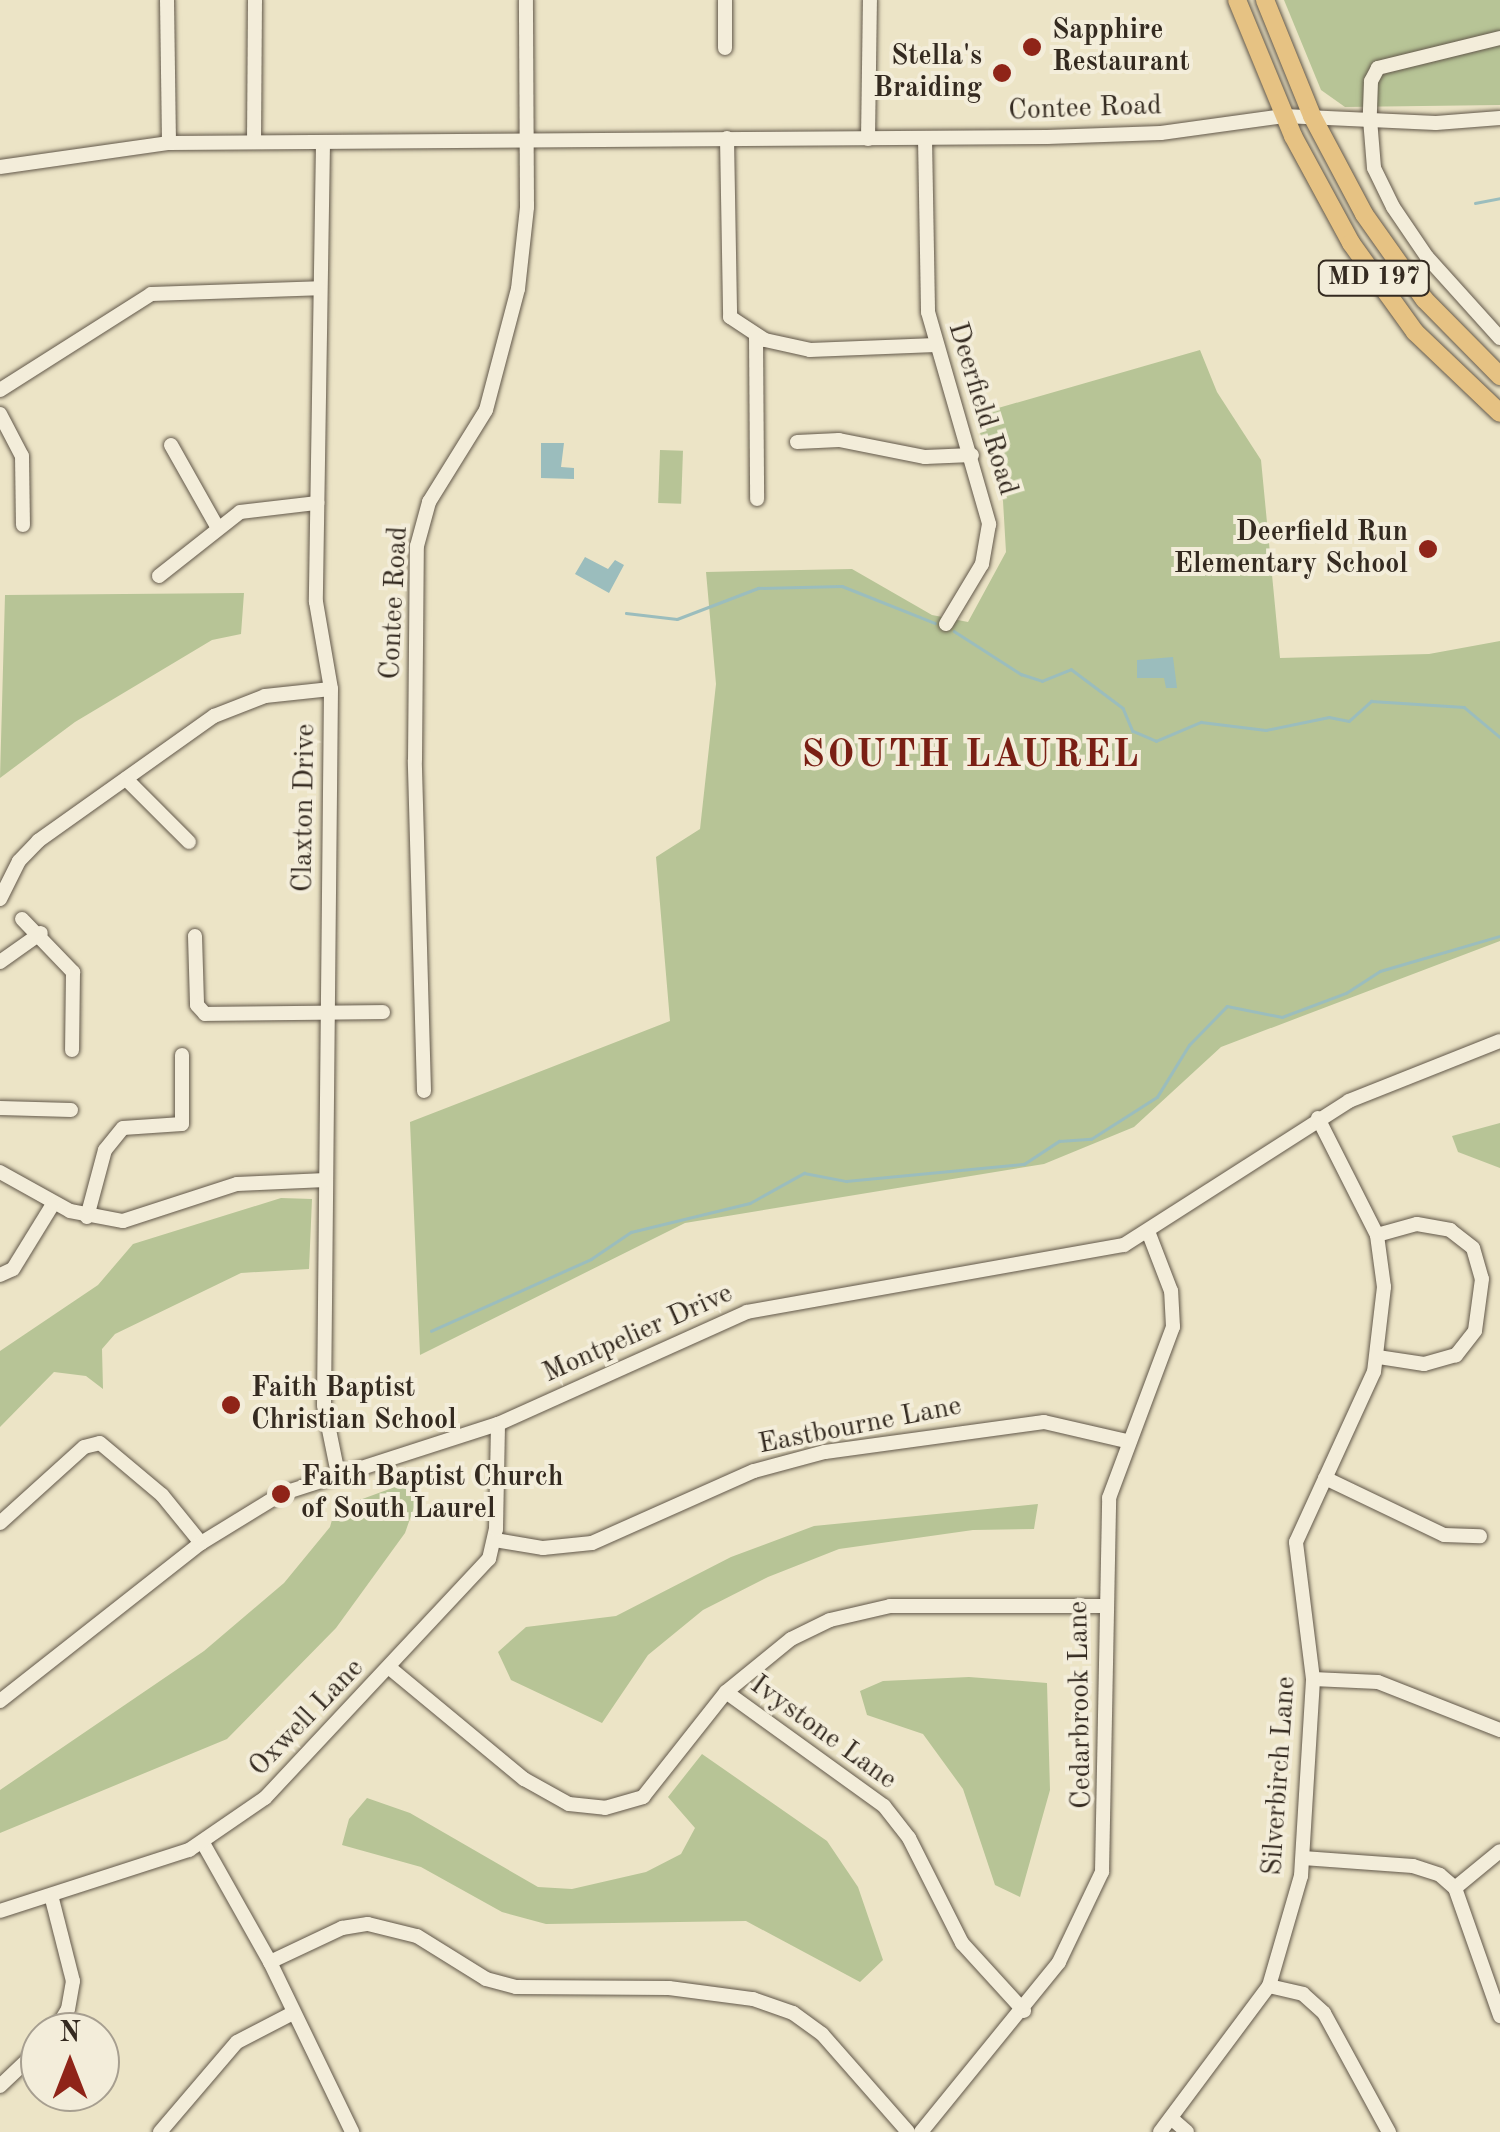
<!DOCTYPE html>
<style>
body{margin:0}
#map{position:relative;width:1500px;height:2132px;overflow:hidden;background:#ece4c6;font-family:"Old Standard TT",serif}
div>[style]{position:absolute}
[style*='--x']{left:calc(var(--x)*1px);top:calc(var(--y)*1px);width:calc(var(--w)*1px);rotate:calc(var(--a)*1deg)}
.green>*{inset:0;background:#b7c496;transform-origin:0 0}
.water>*{inset:0;background:#9bbdbd}
.stream>*{height:2.5px;margin:-1.25px;padding:0 1.25px;transform-origin:1.25px;border-radius:1.25px;background:#9bbdbd}
.roads{filter:drop-shadow(0 0 2px #62584a) drop-shadow(0 0 2px #62584a)}
.minor>*{height:14px;margin:-7px;padding:0 7px;transform-origin:7px;border-radius:7px;background:#f3edda}
.major>*{height:18px;margin:-9px;padding:0 9px;transform-origin:9px;border-radius:9px;background:#e6c283}
.dots>*{width:28px;height:28px;translate:-50% -50%;box-sizing:border-box;border:5px solid #f3edda;border-radius:50%}
span{translate:-50% -50%;white-space:nowrap;text-align:center;line-height:1.15;-webkit-text-stroke:8px #f3edda;paint-order:stroke}
.shield-label span{padding:2px 8px;background:#f3edda;border:2px solid;border-radius:8px;-webkit-text-stroke-width:0}
.shield-label{font-size:25px;color:#342a20;font-weight:700}
.poi-label{font-size:28px;color:#342a20;font-weight:700}
.left{translate:0 -50%;text-align:left}
.right{translate:-100% -50%;text-align:right}
.street-label{font-size:28px;color:#342a20}
.district-label{font-size:38px;color:#7a1f14;font-weight:700;letter-spacing:2.5px}
.north{position:absolute;left:20px;top:2012px;width:100px;height:100px;box-sizing:border-box;background:#f3edda;border:2px solid #a79f90;border-radius:50%;rotate:0deg;font-size:28px;font-weight:700;line-height:40px;text-align:center;color:#342a20}
.north::after{content:'';display:block;margin:auto;width:35px;height:45px;background:#8f2418;clip-path:polygon(50% 0,100% 100%,50% 72%,0 100%)}
</style>
<div id="map">
<div class="green">
<div style="clip-path:polygon(1284px 0,1500px 0,1500px 105px,1345px 107px,1321px 90px)"></div>
<div style="clip-path:polygon(1200px 350px,1217px 392px,1261px 460px,1280px 658px,1429px 654px,1500px 641px,1500px 941px,1221px 1047px,1134px 1127px,1044px 1164px,685px 1223px,420px 1355px,410px 1122px,670px 1021px,656px 857px,700px 829px,716px 684px,706px 572px,852px 569px,932px 615px,968px 622px,1006px 552px,1003px 501px,974px 415px)"></div>
<div style="left:660px;top:450px;width:23px;height:53px;rotate:2deg"></div>
<div style="clip-path:polygon(244px 593px,241px 634px,212px 640px,75px 722px,0 778px,5px 595px)"></div>
<div style="clip-path:polygon(1500px 1123px,1500px 1168px,1458px 1152px,1452px 1136px)"></div>
<div style="clip-path:polygon(281px 1198px,312px 1199px,309px 1269px,241px 1273px,115px 1334px,102px 1349px,103px 1389px,86px 1376px,54px 1372px,0 1427px,0 1351px,98px 1285px,133px 1244px)"></div>
<div style="clip-path:polygon(425px 1476px,405px 1533px,336px 1628px,227px 1739px,0 1833px,0 1790px,204px 1651px,284px 1583px,330px 1527px,335px 1509px)"></div>
<div style="clip-path:polygon(1038px 1504px,1034px 1529px,973px 1530px,839px 1549px,768px 1577px,703px 1610px,648px 1655px,602px 1723px,511px 1680px,498px 1652px,526px 1627px,616px 1616px,731px 1557px,814px 1526px)"></div>
<div style="clip-path:polygon(969px 1677px,1047px 1683px,1050px 1790px,1020px 1897px,995px 1885px,963px 1789px,923px 1734px,867px 1715px,860px 1691px,883px 1681px)"></div>
<div style="clip-path:polygon(702px 1754px,827px 1841px,858px 1887px,883px 1960px,860px 1982px,746px 1921px,546px 1924px,502px 1912px,421px 1867px,342px 1845px,349px 1819px,367px 1798px,410px 1813px,538px 1887px,572px 1889px,646px 1872px,681px 1854px,695px 1828px,668px 1797px)"></div>
</div>
<div class="water">
<div style="clip-path:polygon(541px 443px,564px 443px,561px 467px,574px 468px,574px 479px,541px 478px)"></div>
<div style="clip-path:polygon(585px 557px,608px 569px,615px 560px,624px 565px,609px 593px,575px 574px)"></div>
<div style="clip-path:polygon(1173px 657px,1177px 688px,1166px 688px,1164px 678px,1137px 678px,1137px 660px)"></div>
</div>
<div class="stream">
<div style="--x:1475;--y:203;--w:25;--a:-11"></div>
<div style="--x:626;--y:613;--w:51;--a:6.7"></div>
<div style="--x:677;--y:619;--w:87;--a:-20.9"></div>
<div style="--x:758;--y:588;--w:84;--a:-1.4"></div>
<div style="--x:842;--y:586;--w:100;--a:21.7"></div>
<div style="--x:954;--y:631;--w:80;--a:32.7"></div>
<div style="--x:1021;--y:674;--w:22;--a:18"></div>
<div style="--x:1042;--y:681;--w:31;--a:-22"></div>
<div style="--x:1071;--y:669;--w:65;--a:36.9"></div>
<div style="--x:1123;--y:708;--w:25;--a:67"></div>
<div style="--x:1133;--y:731;--w:25;--a:23"></div>
<div style="--x:1156;--y:741;--w:49;--a:-22.9"></div>
<div style="--x:1201;--y:722;--w:65;--a:7"></div>
<div style="--x:1266;--y:730;--w:64;--a:-11.7"></div>
<div style="--x:1329;--y:717;--w:20;--a:11"></div>
<div style="--x:1349;--y:721;--w:30;--a:-42"></div>
<div style="--x:1371;--y:701;--w:93;--a:3.7"></div>
<div style="--x:1464;--y:707;--w:47;--a:39.8"></div>
<div style="--x:431;--y:1331;--w:175;--a:-24.2"></div>
<div style="--x:591;--y:1259;--w:48;--a:-34"></div>
<div style="--x:631;--y:1232;--w:122;--a:-13.7"></div>
<div style="--x:750;--y:1203;--w:62;--a:-29.1"></div>
<div style="--x:804;--y:1173;--w:43;--a:10.8"></div>
<div style="--x:846;--y:1181;--w:179;--a:-5.5"></div>
<div style="--x:1024;--y:1164;--w:42;--a:-33.3"></div>
<div style="--x:1059;--y:1141;--w:32;--a:-4"></div>
<div style="--x:1091;--y:1139;--w:78;--a:-32.5"></div>
<div style="--x:1157;--y:1097;--w:61;--a:-58.4"></div>
<div style="--x:1189;--y:1045;--w:54;--a:-45.7"></div>
<div style="--x:1227;--y:1006;--w:56;--a:11.3"></div>
<div style="--x:1282;--y:1017;--w:68;--a:-20.6"></div>
<div style="--x:1346;--y:993;--w:40;--a:-32.9"></div>
<div style="--x:1380;--y:971;--w:125;--a:-16.3"></div>
</div>
<div class="roads">
<div class="minor">
<div style="--x:167;--y:0;--w:143;--a:89.2"></div>
<div style="--x:1500;--y:38;--w:126;--a:166.2"></div>
<div style="--x:1378;--y:68;--w:15;--a:118"></div>
<div style="--x:1371;--y:81;--w:38;--a:92"></div>
<div style="--x:1370;--y:119;--w:49;--a:85.3"></div>
<div style="--x:1374;--y:168;--w:43;--a:64"></div>
<div style="--x:1393;--y:207;--w:60;--a:55.8"></div>
<div style="--x:1427;--y:257;--w:109;--a:48"></div>
<div style="--x:725;--y:48;--w:48;--a:-90"></div>
<div style="--x:727;--y:138;--w:179;--a:89"></div>
<div style="--x:730;--y:317;--w:42;--a:33.3"></div>
<div style="--x:765;--y:340;--w:46;--a:12.5"></div>
<div style="--x:810;--y:350;--w:126;--a:-2.3"></div>
<div style="--x:925;--y:138;--w:174;--a:89"></div>
<div style="--x:928;--y:312;--w:221;--a:73.9"></div>
<div style="--x:989;--y:524;--w:41;--a:99.9"></div>
<div style="--x:982;--y:564;--w:70;--a:121"></div>
<div style="--x:868;--y:139;--w:139;--a:-89.2"></div>
<div style="--x:254;--y:142;--w:142;--a:-89.6"></div>
<div style="--x:323;--y:143;--w:459;--a:90.9"></div>
<div style="--x:316;--y:602;--w:88;--a:80.2"></div>
<div style="--x:331;--y:689;--w:716;--a:90.56"></div>
<div style="--x:324;--y:1405;--w:70;--a:78.5"></div>
<div style="--x:0;--y:167;--w:171;--a:-8.1"></div>
<div style="--x:169;--y:143;--w:878;--a:-0.39"></div>
<div style="--x:1047;--y:137;--w:114;--a:-2"></div>
<div style="--x:1161;--y:133;--w:124;--a:-7.9"></div>
<div style="--x:1284;--y:116;--w:152;--a:2.6"></div>
<div style="--x:1436;--y:123;--w:64;--a:-4.5"></div>
<div style="--x:756;--y:336;--w:163;--a:89.6"></div>
<div style="--x:0;--y:390;--w:179;--a:-32.4"></div>
<div style="--x:151;--y:294;--w:168;--a:-2"></div>
<div style="--x:0;--y:414;--w:47;--a:62.4"></div>
<div style="--x:22;--y:456;--w:69;--a:89.2"></div>
<div style="--x:797;--y:442;--w:42;--a:-2.7"></div>
<div style="--x:839;--y:440;--w:88;--a:11.2"></div>
<div style="--x:925;--y:457;--w:47;--a:-2.4"></div>
<div style="--x:171;--y:445;--w:92;--a:60.6"></div>
<div style="--x:159;--y:576;--w:103;--a:-38.3"></div>
<div style="--x:240;--y:512;--w:78;--a:-6.7"></div>
<div style="--x:126;--y:779;--w:89;--a:45"></div>
<div style="--x:0;--y:899;--w:42;--a:-63.4"></div>
<div style="--x:19;--y:861;--w:28;--a:-46"></div>
<div style="--x:38;--y:841;--w:216;--a:-35.4"></div>
<div style="--x:214;--y:716;--w:55;--a:-21.4"></div>
<div style="--x:265;--y:696;--w:66;--a:-6.1"></div>
<div style="--x:22;--y:919;--w:74;--a:46.1"></div>
<div style="--x:73;--y:972;--w:78;--a:90.7"></div>
<div style="--x:195;--y:936;--w:69;--a:88.3"></div>
<div style="--x:197;--y:1005;--w:12;--a:48"></div>
<div style="--x:205;--y:1014;--w:178;--a:-0.6"></div>
<div style="--x:0;--y:962;--w:50;--a:-35.3"></div>
<div style="--x:424;--y:1091;--w:331;--a:-91.6"></div>
<div style="--x:415;--y:760;--w:214;--a:-89.5"></div>
<div style="--x:417;--y:546;--w:46;--a:-74.7"></div>
<div style="--x:429;--y:502;--w:108;--a:-58.2"></div>
<div style="--x:486;--y:410;--w:125;--a:-75.2"></div>
<div style="--x:518;--y:289;--w:82;--a:-83.7"></div>
<div style="--x:527;--y:207;--w:207;--a:-90.3"></div>
<div style="--x:0;--y:1108;--w:71;--a:1.6"></div>
<div style="--x:0;--y:1172;--w:80;--a:29.1"></div>
<div style="--x:70;--y:1211;--w:54;--a:10.7"></div>
<div style="--x:123;--y:1221;--w:120;--a:-18"></div>
<div style="--x:237;--y:1184;--w:89;--a:-2.6"></div>
<div style="--x:87;--y:1217;--w:69;--a:-75"></div>
<div style="--x:105;--y:1150;--w:28;--a:-51"></div>
<div style="--x:123;--y:1128;--w:59;--a:-3.9"></div>
<div style="--x:182;--y:1124;--w:69;--a:-90"></div>
<div style="--x:1377;--y:1235;--w:41;--a:-15.4"></div>
<div style="--x:1417;--y:1224;--w:34;--a:10"></div>
<div style="--x:1450;--y:1230;--w:29;--a:38"></div>
<div style="--x:1473;--y:1248;--w:32;--a:74"></div>
<div style="--x:1482;--y:1279;--w:52;--a:97.7"></div>
<div style="--x:1475;--y:1331;--w:31;--a:128"></div>
<div style="--x:1456;--y:1355;--w:33;--a:164"></div>
<div style="--x:1424;--y:1364;--w:47;--a:-171.3"></div>
<div style="--x:0;--y:1275;--w:14;--a:-25"></div>
<div style="--x:13;--y:1269;--w:76;--a:-58.4"></div>
<div style="--x:1325;--y:1478;--w:132;--a:25.6"></div>
<div style="--x:1444;--y:1535;--w:36;--a:2"></div>
<div style="--x:0;--y:1523;--w:113;--a:-42.1"></div>
<div style="--x:84;--y:1447;--w:16;--a:-14"></div>
<div style="--x:100;--y:1443;--w:81;--a:40"></div>
<div style="--x:162;--y:1495;--w:62;--a:50.9"></div>
<div style="--x:495;--y:1540;--w:49;--a:9.5"></div>
<div style="--x:543;--y:1548;--w:49;--a:-5.8"></div>
<div style="--x:592;--y:1543;--w:177;--a:-24"></div>
<div style="--x:754;--y:1471;--w:73;--a:-15"></div>
<div style="--x:825;--y:1452;--w:221;--a:-7.8"></div>
<div style="--x:1044;--y:1422;--w:84;--a:13"></div>
<div style="--x:391;--y:1669;--w:173;--a:39.6"></div>
<div style="--x:524;--y:1779;--w:51;--a:29.1"></div>
<div style="--x:569;--y:1804;--w:36;--a:6"></div>
<div style="--x:605;--y:1808;--w:40;--a:-16"></div>
<div style="--x:643;--y:1797;--w:134;--a:-51.7"></div>
<div style="--x:726;--y:1692;--w:84;--a:-39.2"></div>
<div style="--x:791;--y:1639;--w:43;--a:-26"></div>
<div style="--x:830;--y:1620;--w:62;--a:-13.1"></div>
<div style="--x:890;--y:1606;--w:216;--a:0"></div>
<div style="--x:1313;--y:1679;--w:65;--a:2.6"></div>
<div style="--x:1378;--y:1682;--w:131;--a:21.5"></div>
<div style="--x:726;--y:1692;--w:195;--a:35.8"></div>
<div style="--x:884;--y:1806;--w:41;--a:52"></div>
<div style="--x:909;--y:1838;--w:118;--a:63.2"></div>
<div style="--x:962;--y:1943;--w:92;--a:47.6"></div>
<div style="--x:0;--y:1701;--w:256;--a:-38.2"></div>
<div style="--x:201;--y:1543;--w:94;--a:-31.5"></div>
<div style="--x:281;--y:1494;--w:228;--a:-17.9"></div>
<div style="--x:498;--y:1424;--w:273;--a:-24.2"></div>
<div style="--x:747;--y:1312;--w:383;--a:-10.1"></div>
<div style="--x:1124;--y:1245;--w:267;--a:-32.6"></div>
<div style="--x:1349;--y:1101;--w:162;--a:-21.7"></div>
<div style="--x:203;--y:1843;--w:137;--a:60.6"></div>
<div style="--x:270;--y:1962;--w:189;--a:64.2"></div>
<div style="--x:1303;--y:1858;--w:110;--a:4.2"></div>
<div style="--x:1413;--y:1866;--w:28;--a:18"></div>
<div style="--x:1440;--y:1875;--w:20;--a:41"></div>
<div style="--x:1455;--y:1888;--w:136;--a:70.6"></div>
<div style="--x:1455;--y:1888;--w:58;--a:-39.4"></div>
<div style="--x:51;--y:1895;--w:89;--a:75.7"></div>
<div style="--x:73;--y:1981;--w:28;--a:100"></div>
<div style="--x:68;--y:2009;--w:27;--a:121"></div>
<div style="--x:0;--y:1911;--w:199;--a:-17.9"></div>
<div style="--x:189;--y:1850;--w:92;--a:-34.4"></div>
<div style="--x:265;--y:1798;--w:328;--a:-46.9"></div>
<div style="--x:489;--y:1559;--w:31;--a:-77"></div>
<div style="--x:496;--y:1529;--w:105;--a:-88.9"></div>
<div style="--x:270;--y:1962;--w:80;--a:-25.3"></div>
<div style="--x:342;--y:1928;--w:26;--a:-9"></div>
<div style="--x:368;--y:1924;--w:50;--a:13.8"></div>
<div style="--x:417;--y:1936;--w:81;--a:31.9"></div>
<div style="--x:486;--y:1979;--w:31;--a:15"></div>
<div style="--x:516;--y:1987;--w:153;--a:0.4"></div>
<div style="--x:669;--y:1988;--w:85;--a:7.5"></div>
<div style="--x:753;--y:1999;--w:42;--a:19.3"></div>
<div style="--x:793;--y:2013;--w:36;--a:36"></div>
<div style="--x:822;--y:2034;--w:130;--a:48.7"></div>
<div style="--x:1269;--y:1986;--w:35;--a:13"></div>
<div style="--x:1303;--y:1994;--w:28;--a:42"></div>
<div style="--x:1324;--y:2013;--w:136;--a:61.4"></div>
<div style="--x:0;--y:2086;--w:55;--a:-43.5"></div>
<div style="--x:1171;--y:2118;--w:21;--a:41"></div>
<div style="--x:160;--y:2132;--w:118;--a:-49.5"></div>
<div style="--x:237;--y:2042;--w:63;--a:-27.4"></div>
<div style="--x:921;--y:2132;--w:219;--a:-50.9"></div>
<div style="--x:1059;--y:1962;--w:100;--a:-64.5"></div>
<div style="--x:1102;--y:1872;--w:374;--a:-88.9"></div>
<div style="--x:1109;--y:1498;--w:183;--a:-69.5"></div>
<div style="--x:1173;--y:1327;--w:36;--a:-93"></div>
<div style="--x:1171;--y:1291;--w:61;--a:-111.1"></div>
<div style="--x:1160;--y:2132;--w:182;--a:-53.3"></div>
<div style="--x:1269;--y:1986;--w:115;--a:-73.8"></div>
<div style="--x:1301;--y:1876;--w:197;--a:-86.5"></div>
<div style="--x:1313;--y:1679;--w:138;--a:-97.1"></div>
<div style="--x:1296;--y:1542;--w:187;--a:-65.4"></div>
<div style="--x:1374;--y:1372;--w:86;--a:-83.3"></div>
<div style="--x:1384;--y:1287;--w:52;--a:-97.7"></div>
<div style="--x:1377;--y:1235;--w:131;--a:-116.8"></div>
</div>
<div class="major">
<div style="--x:1237;--y:0;--w:147;--a:67.6"></div>
<div style="--x:1293;--y:136;--w:122;--a:61.5"></div>
<div style="--x:1351;--y:243;--w:110;--a:54.3"></div>
<div style="--x:1415;--y:332;--w:117;--a:43.6"></div>
<div style="--x:1265;--y:0;--w:125;--a:67.9"></div>
<div style="--x:1312;--y:116;--w:111;--a:62"></div>
<div style="--x:1364;--y:214;--w:105;--a:54.7"></div>
<div style="--x:1425;--y:300;--w:107;--a:45.4"></div>
</div>
</div>
<div class="dots">
<div style="left:1032px;top:47px;background:#8f2418"></div>
<div style="left:1002px;top:73px;background:#8f2418"></div>
<div style="left:1428px;top:549px;background:#8f2418"></div>
<div style="left:231px;top:1405px;background:#8f2418"></div>
<div style="left:281px;top:1494px;background:#8f2418"></div>
</div>
<div class="shield-label">
<span style="left:1374px;top:278px">MD 197</span>
</div>
<div class="poi-label">
<span class="left" style="left:1052px;top:47px">Sapphire<br>Restaurant</span>
<span class="right" style="left:982px;top:73px">Stella's<br>Braiding</span>
<span class="right" style="left:1408px;top:549px">Deerfield Run<br>Elementary School</span>
<span class="left" style="left:251px;top:1405px">Faith Baptist<br>Christian School</span>
<span class="left" style="left:301px;top:1494px">Faith Baptist Church<br>of South Laurel</span>
</div>
<div class="street-label">
<span style="left:1085px;top:109px;rotate:-2deg">Contee Road</span>
<span style="left:982px;top:409px;rotate:73deg">Deerfield Road</span>
<span style="left:395px;top:603px;rotate:-87deg">Contee Road</span>
<span style="left:305px;top:808px;rotate:-89deg">Claxton Drive</span>
<span style="left:638px;top:1334px;rotate:-24deg">Montpelier Drive</span>
<span style="left:860px;top:1426px;rotate:-11deg">Eastbourne Lane</span>
<span style="left:1081px;top:1705px;rotate:-91deg">Cedarbrook Lane</span>
<span style="left:307px;top:1718px;rotate:-46deg">Oxwell Lane</span>
<span style="left:823px;top:1733px;rotate:36deg">Ivystone Lane</span>
<span style="left:1280px;top:1776px;rotate:-86deg">Silverbirch Lane</span>
</div>
<div class="district-label">
<span style="left:971px;top:757px">SOUTH LAUREL</span>
</div>
<div class="north">N</div>
</div>
